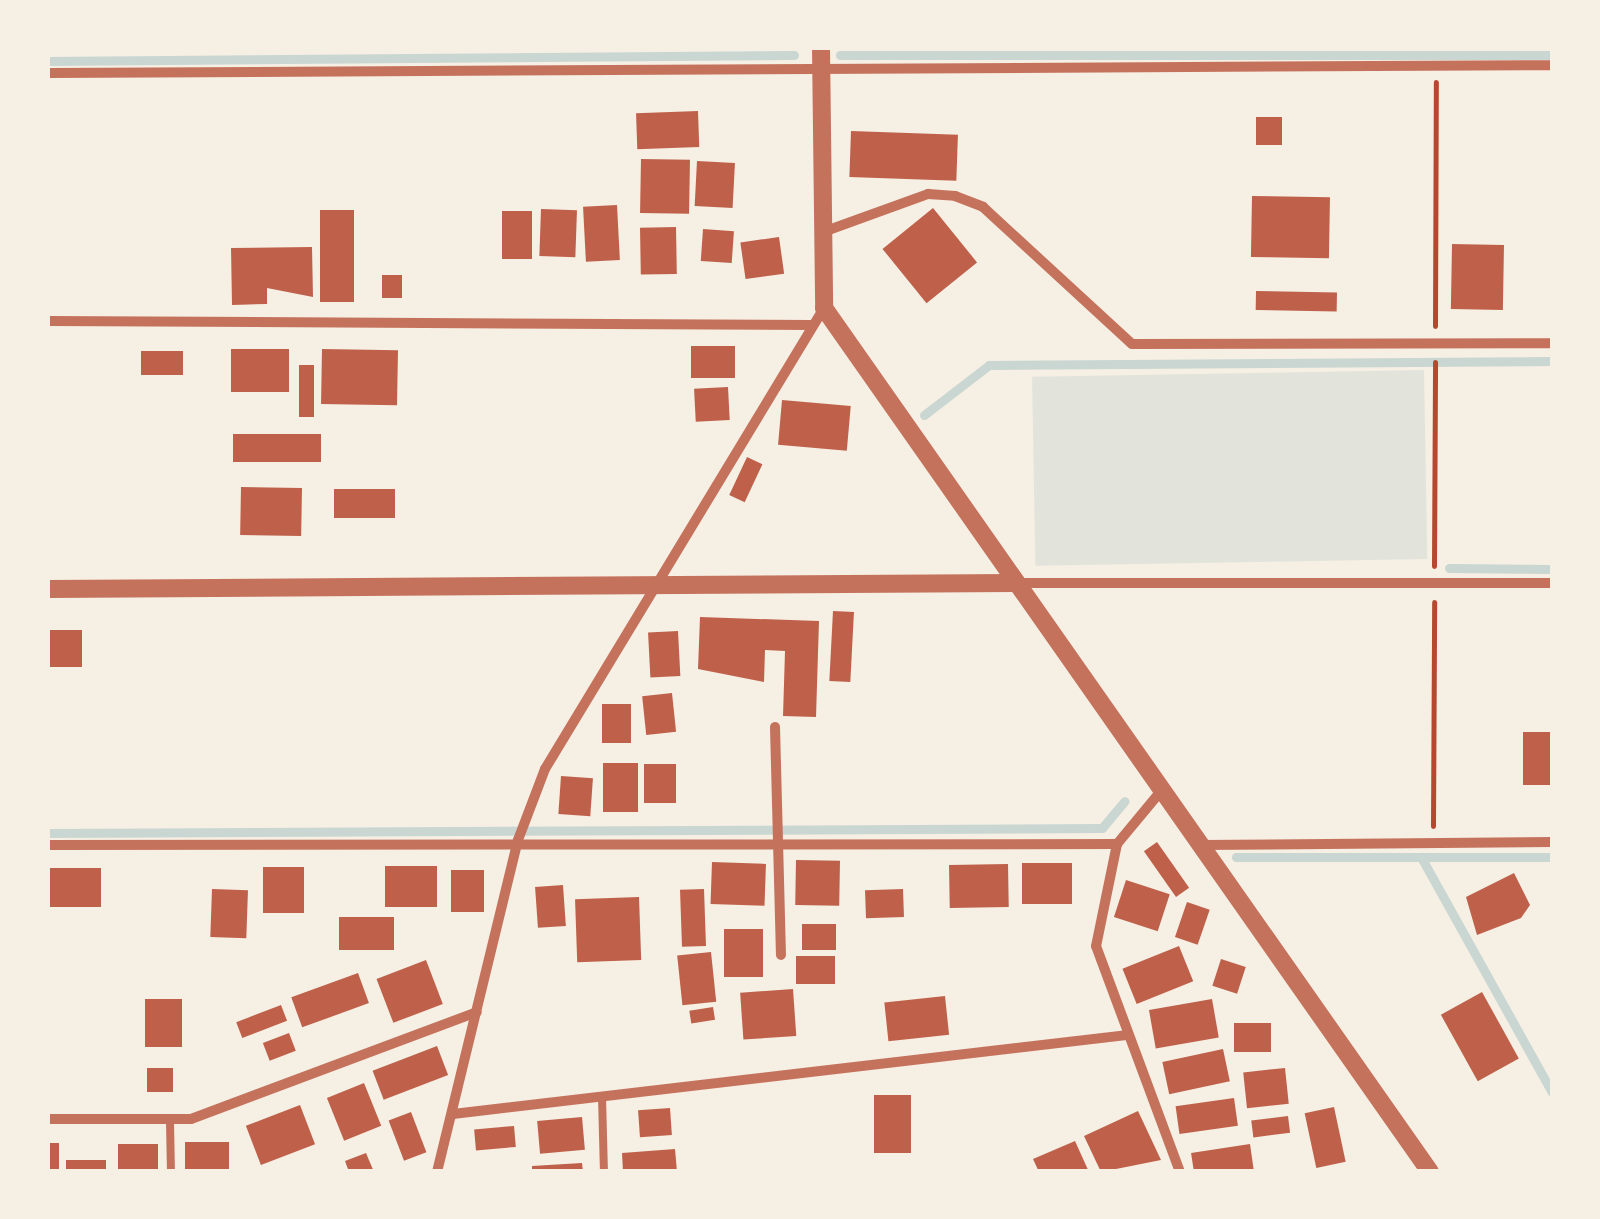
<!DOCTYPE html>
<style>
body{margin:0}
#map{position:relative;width:1600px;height:1219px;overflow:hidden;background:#f6efe4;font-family:"Zilla Slab",serif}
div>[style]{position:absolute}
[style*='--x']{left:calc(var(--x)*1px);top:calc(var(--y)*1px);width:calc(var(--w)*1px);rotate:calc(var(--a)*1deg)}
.green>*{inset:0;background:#e2e4dc;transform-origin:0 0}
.stream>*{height:9px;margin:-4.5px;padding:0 4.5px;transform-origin:4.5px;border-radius:4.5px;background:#c9d6d2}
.building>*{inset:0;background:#bf614a;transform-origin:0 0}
.path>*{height:5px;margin:-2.5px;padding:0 2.5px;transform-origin:2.5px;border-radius:2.5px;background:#b5482f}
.service>*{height:8px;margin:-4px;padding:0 4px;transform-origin:4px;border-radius:4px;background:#c5725c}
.minor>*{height:10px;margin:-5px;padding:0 5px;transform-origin:5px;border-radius:5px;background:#c5725c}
.tertiary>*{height:18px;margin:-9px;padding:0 9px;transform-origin:9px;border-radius:9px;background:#c5725c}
span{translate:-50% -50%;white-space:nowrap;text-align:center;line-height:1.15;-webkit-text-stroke:9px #f6efe4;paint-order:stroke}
.frame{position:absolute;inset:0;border:50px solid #f6efe4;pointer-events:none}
</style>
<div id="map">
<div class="green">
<div style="left:1424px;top:370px;width:189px;height:392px;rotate:89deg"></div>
</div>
<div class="stream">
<div style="--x:840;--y:55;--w:712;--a:0"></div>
<div style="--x:48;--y:61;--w:746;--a:-0.46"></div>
<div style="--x:924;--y:415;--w:82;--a:-37.6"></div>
<div style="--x:989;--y:365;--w:563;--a:-0.41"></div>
<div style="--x:1449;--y:568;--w:103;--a:0.6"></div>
<div style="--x:48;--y:833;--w:1054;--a:-0.27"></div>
<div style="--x:1102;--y:828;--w:35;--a:-50"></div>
<div style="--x:1236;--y:857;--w:316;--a:0"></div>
<div style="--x:1421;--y:857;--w:269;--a:60.9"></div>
</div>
<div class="building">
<div style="left:698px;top:111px;width:36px;height:62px;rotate:88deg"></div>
<div style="left:1256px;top:117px;width:26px;height:28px"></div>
<div style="left:851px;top:131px;width:107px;height:46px;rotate:2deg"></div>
<div style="left:641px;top:159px;width:49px;height:54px;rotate:1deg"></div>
<div style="left:697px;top:161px;width:38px;height:45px;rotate:3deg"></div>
<div style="left:1252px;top:196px;width:78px;height:61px;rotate:1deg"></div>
<div style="left:617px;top:205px;width:55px;height:34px;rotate:87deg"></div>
<div style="left:933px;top:208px;width:70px;height:65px;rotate:51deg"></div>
<div style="left:541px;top:209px;width:36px;height:47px;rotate:2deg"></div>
<div style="left:354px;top:210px;width:92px;height:34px;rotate:90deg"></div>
<div style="left:502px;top:211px;width:30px;height:48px"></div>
<div style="left:676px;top:227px;width:47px;height:36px;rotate:89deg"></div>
<div style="left:703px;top:229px;width:31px;height:32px;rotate:4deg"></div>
<div style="left:779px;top:237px;width:37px;height:39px;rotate:82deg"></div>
<div style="left:1452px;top:244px;width:52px;height:65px;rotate:1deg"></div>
<div style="clip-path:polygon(312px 247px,313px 297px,267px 288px,267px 304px,232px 305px,231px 248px)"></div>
<div style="left:382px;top:275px;width:20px;height:23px"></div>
<div style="left:1256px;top:291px;width:81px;height:19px;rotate:1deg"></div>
<div style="left:735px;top:346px;width:32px;height:44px;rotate:90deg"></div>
<div style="left:231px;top:349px;width:58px;height:43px"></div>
<div style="left:322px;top:349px;width:76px;height:55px;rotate:1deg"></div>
<div style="left:141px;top:351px;width:42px;height:24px"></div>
<div style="left:299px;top:365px;width:15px;height:52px"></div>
<div style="left:728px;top:387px;width:33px;height:34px;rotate:87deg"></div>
<div style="left:782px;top:400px;width:69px;height:45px;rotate:5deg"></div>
<div style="left:233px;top:434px;width:88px;height:28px"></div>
<div style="left:747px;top:457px;width:17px;height:42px;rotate:25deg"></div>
<div style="left:241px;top:487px;width:61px;height:48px;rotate:1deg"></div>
<div style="left:395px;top:489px;width:29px;height:61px;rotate:90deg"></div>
<div style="left:833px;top:611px;width:21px;height:70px;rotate:3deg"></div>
<div style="clip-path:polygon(700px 617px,819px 621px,816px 717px,783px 716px,785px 651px,765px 650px,764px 682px,698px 669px)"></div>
<div style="left:48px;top:630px;width:34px;height:37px"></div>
<div style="left:678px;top:631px;width:45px;height:30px;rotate:87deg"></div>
<div style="left:672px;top:693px;width:39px;height:30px;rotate:84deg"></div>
<div style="left:602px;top:704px;width:29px;height:39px"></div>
<div style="left:1523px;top:732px;width:29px;height:53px"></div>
<div style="left:603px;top:763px;width:35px;height:49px"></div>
<div style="left:644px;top:764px;width:32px;height:39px"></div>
<div style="left:561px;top:776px;width:32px;height:38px;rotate:4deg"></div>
<div style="left:1157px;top:842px;width:56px;height:16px;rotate:55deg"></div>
<div style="left:796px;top:860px;width:44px;height:45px;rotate:1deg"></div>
<div style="left:712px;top:862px;width:54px;height:42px;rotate:2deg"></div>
<div style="left:1022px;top:863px;width:50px;height:41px"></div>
<div style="left:1008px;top:864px;width:43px;height:59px;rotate:89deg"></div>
<div style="left:385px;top:866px;width:52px;height:41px"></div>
<div style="left:263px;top:867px;width:41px;height:46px"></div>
<div style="left:48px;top:868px;width:53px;height:39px"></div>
<div style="left:451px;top:870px;width:33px;height:42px"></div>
<div style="clip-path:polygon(1514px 873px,1530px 905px,1521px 918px,1477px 935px,1466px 897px)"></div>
<div style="left:1126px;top:880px;width:46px;height:39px;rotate:18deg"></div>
<div style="left:563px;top:885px;width:41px;height:28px;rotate:86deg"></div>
<div style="left:212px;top:889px;width:36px;height:48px;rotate:2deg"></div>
<div style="left:704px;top:889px;width:57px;height:24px;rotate:88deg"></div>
<div style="left:903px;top:889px;width:28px;height:38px;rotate:88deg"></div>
<div style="left:639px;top:897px;width:63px;height:64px;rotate:88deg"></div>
<div style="left:1187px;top:902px;width:24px;height:37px;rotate:19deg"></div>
<div style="left:339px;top:917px;width:55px;height:33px"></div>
<div style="left:836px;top:924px;width:26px;height:34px;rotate:90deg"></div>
<div style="left:724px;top:929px;width:39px;height:48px"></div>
<div style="left:1179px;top:946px;width:38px;height:61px;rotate:68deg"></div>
<div style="left:711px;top:952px;width:50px;height:34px;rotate:84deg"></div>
<div style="left:796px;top:956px;width:39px;height:28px"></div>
<div style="left:1221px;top:959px;width:26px;height:28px;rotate:18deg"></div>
<div style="left:426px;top:960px;width:47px;height:53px;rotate:69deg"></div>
<div style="left:358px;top:973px;width:32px;height:71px;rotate:70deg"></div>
<div style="left:793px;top:989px;width:47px;height:53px;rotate:86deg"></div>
<div style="left:1482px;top:992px;width:76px;height:47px;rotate:61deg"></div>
<div style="left:945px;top:996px;width:39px;height:61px;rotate:84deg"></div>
<div style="left:145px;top:999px;width:37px;height:48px"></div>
<div style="left:1212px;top:999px;width:39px;height:64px;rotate:80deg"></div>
<div style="left:281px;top:1005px;width:17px;height:48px;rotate:69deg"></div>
<div style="left:713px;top:1007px;width:13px;height:24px;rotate:81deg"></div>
<div style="left:1271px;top:1023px;width:29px;height:37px;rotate:90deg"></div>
<div style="left:289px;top:1033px;width:19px;height:28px;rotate:69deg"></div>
<div style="left:437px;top:1046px;width:31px;height:69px;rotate:69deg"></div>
<div style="left:1223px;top:1049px;width:33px;height:62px;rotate:78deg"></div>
<div style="left:147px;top:1068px;width:26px;height:24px"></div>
<div style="left:1285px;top:1068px;width:36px;height:42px;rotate:84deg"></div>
<div style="left:364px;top:1083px;width:46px;height:40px;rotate:68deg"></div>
<div style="left:874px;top:1095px;width:37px;height:58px"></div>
<div style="left:1234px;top:1098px;width:28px;height:59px;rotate:82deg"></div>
<div style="left:300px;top:1105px;width:42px;height:58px;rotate:69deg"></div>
<div style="left:1334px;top:1107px;width:56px;height:30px;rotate:78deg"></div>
<div style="left:670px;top:1108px;width:27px;height:32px;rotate:86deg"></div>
<div style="clip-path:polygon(1138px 1111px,1161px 1160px,1101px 1172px,1084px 1136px)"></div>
<div style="left:411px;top:1112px;width:43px;height:24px;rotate:69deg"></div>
<div style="left:1288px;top:1116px;width:17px;height:37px;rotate:83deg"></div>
<div style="left:582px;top:1117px;width:33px;height:45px;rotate:85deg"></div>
<div style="left:514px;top:1126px;width:21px;height:40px;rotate:85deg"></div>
<div style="clip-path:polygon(1075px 1141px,1089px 1172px,1039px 1172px,1033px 1159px)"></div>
<div style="left:185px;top:1142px;width:44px;height:30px"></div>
<div style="left:48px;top:1143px;width:11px;height:29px"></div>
<div style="left:118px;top:1144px;width:40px;height:28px"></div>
<div style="clip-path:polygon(1250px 1144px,1254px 1172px,1194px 1172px,1191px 1153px)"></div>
<div style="clip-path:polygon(675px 1149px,677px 1172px,623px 1172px,622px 1153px)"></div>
<div style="clip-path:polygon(366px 1153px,374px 1172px,349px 1172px,345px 1161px)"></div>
<div style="left:66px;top:1160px;width:40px;height:12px"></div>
<div style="clip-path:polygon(582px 1163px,583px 1172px,532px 1172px,532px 1166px)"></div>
</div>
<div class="path">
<div style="--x:1435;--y:326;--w:244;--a:-89.8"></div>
<div style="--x:1434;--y:566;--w:204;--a:-89.7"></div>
<div style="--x:1433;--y:826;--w:224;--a:-89.7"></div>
</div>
<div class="service">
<div style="--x:602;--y:1097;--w:75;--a:88.5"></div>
<div style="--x:170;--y:1122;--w:50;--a:88.9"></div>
</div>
<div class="minor">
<div style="--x:48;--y:73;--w:1504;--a:-0.3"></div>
<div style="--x:823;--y:232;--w:112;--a:-19.9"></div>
<div style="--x:928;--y:194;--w:27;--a:4"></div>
<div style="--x:955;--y:196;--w:30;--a:21"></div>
<div style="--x:983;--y:207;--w:202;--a:42.6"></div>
<div style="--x:1132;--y:344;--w:420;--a:-0.1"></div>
<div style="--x:48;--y:321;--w:765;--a:0.3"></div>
<div style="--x:1015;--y:583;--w:537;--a:0"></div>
<div style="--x:775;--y:727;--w:228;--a:88.5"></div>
<div style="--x:1161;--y:791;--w:69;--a:129.7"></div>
<div style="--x:1117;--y:844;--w:104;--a:101.6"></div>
<div style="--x:1096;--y:946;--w:241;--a:69.6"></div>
<div style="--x:48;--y:845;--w:1069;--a:-0.05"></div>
<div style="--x:1201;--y:845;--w:351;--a:-0.5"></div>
<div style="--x:453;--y:1114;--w:680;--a:-6.68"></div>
<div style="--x:48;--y:1119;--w:143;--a:0"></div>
<div style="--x:191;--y:1119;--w:305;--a:-20.5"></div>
<div style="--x:437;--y:1172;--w:342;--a:-76.3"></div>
<div style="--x:518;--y:840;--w:76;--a:-69.2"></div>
<div style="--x:545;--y:769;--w:539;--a:-58.82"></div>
</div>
<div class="tertiary">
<div style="--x:821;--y:48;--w:260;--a:89.3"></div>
<div style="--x:824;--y:308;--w:1055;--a:54.95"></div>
<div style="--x:48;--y:589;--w:966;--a:-0.36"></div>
</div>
<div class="frame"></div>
</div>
